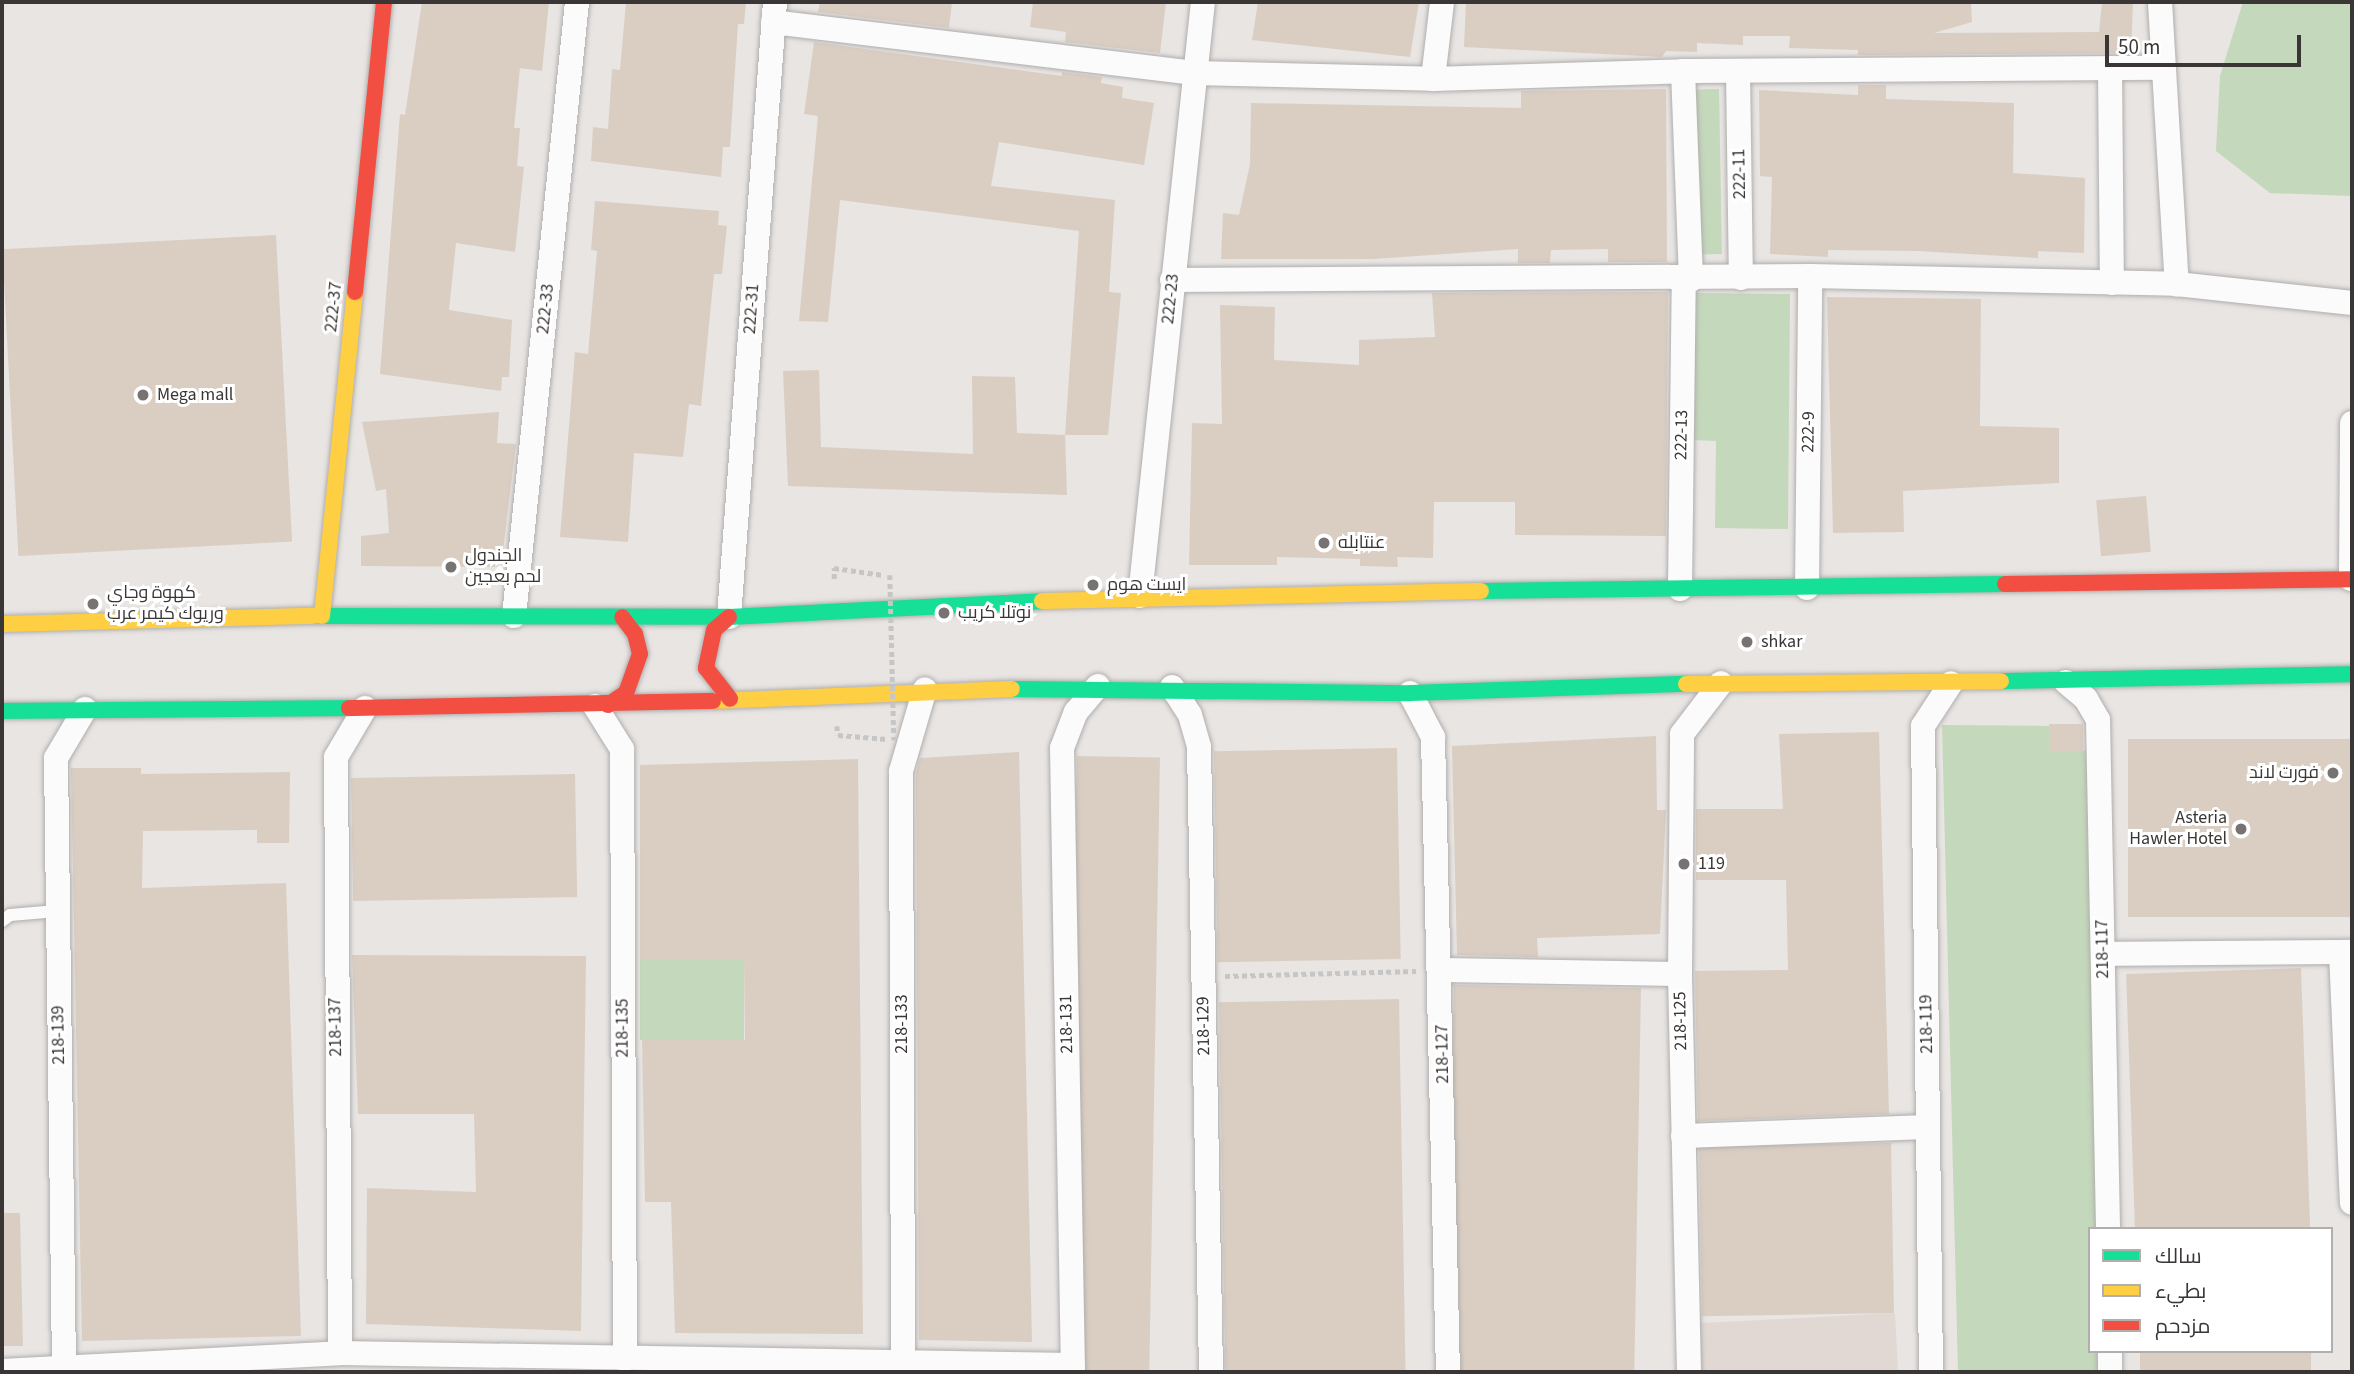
<!DOCTYPE html>
<meta charset="utf-8">
<style>
body{margin:0}
#map{position:relative;width:2354px;height:1374px;overflow:hidden;background:#e8e5e3;font-family:"Source Sans 3",Cairo,sans-serif}
div>[style]{position:absolute}
[style*='--x']{left:calc(var(--x)*1px);top:calc(var(--y)*1px);width:calc(var(--w)*1px);rotate:calc(var(--a)*1deg)}
.built>*{inset:0;background:#e1d8d3;transform-origin:0 0}
.green>*{inset:0;background:#c4d8bb;transform-origin:0 0}
.building>*{inset:0;background:#dacec3;transform-origin:0 0}
.path>*{height:4.5px;margin-top:-2.25px;transform-origin:0;background:repeating-linear-gradient(90deg,#c7c6c6 0 5px,transparent 0 8.5px)}
.roads{filter:drop-shadow(0 0 2px #b0aead) drop-shadow(0 0 2px #b0aead)}
.lane>*{height:12px;margin:-6px;padding:0 6px;transform-origin:6px;border-radius:6px;background:#fcfbfb}
.street>*{height:24px;margin:-12px;padding:0 12px;transform-origin:12px;border-radius:12px;background:#fcfbfb}
.fast>*{height:16px;margin:-8px;padding:0 8px;transform-origin:8px;border-radius:8px;background:#16e098}
.slow>*{height:16px;margin:-8px;padding:0 8px;transform-origin:8px;border-radius:8px;background:#ffcf43}
.jam>*{height:16px;margin:-8px;padding:0 8px;transform-origin:8px;border-radius:8px;background:#f24e42}
.path-bridge>*{height:4.5px;margin-top:-2.25px;transform-origin:0;background:repeating-linear-gradient(90deg,#c7c6c6 0 5px,transparent 0 8.5px)}
.dots>*{width:19px;height:19px;translate:-50% -50%;box-sizing:border-box;border:4px solid #fff;border-radius:50%}
span{translate:-50% -50%;white-space:nowrap;text-align:center;line-height:1.15;-webkit-text-stroke:6px #fff;paint-order:stroke}
.street-label{font-size:18px;color:#393635}
.poi-label{font-size:18px;color:#393635}
.left{translate:0 -50%;text-align:left}
.right{translate:-100% -50%;text-align:right}
.frame{position:absolute;inset:0;border:4px solid #393635;pointer-events:none}
.legend{position:absolute;left:2088px;top:1227px;width:245px;height:126px;box-sizing:border-box;background:#fff;border:2px solid #b0afae;margin:0;padding:9px 12px;list-style:none;font-size:21px;color:#393635}
.legend li{display:flex;align-items:center;gap:14px;height:35px}
.legend b{width:35px;border:2px solid #b0afae}
.scale{position:absolute;left:2105px;top:35px;width:196px;height:32px;box-sizing:border-box;border:4px solid #393635;border-top:0;padding-left:9px;font-size:21px;line-height:24px;white-space:nowrap;color:#393635;-webkit-text-stroke:5px #fff;paint-order:stroke}
</style>
<div id="map">
<div class="built">
<div style="left:1895px;top:1313px;width:59px;height:198px;rotate:87deg"></div>
</div>
<div class="green">
<div style="clip-path:polygon(2243px 2px,2352px 2px,2352px 196px,2270px 193px,2216px 151px,2220px 76px)"></div>
<div style="left:1719px;top:89px;width:165px;height:23px;rotate:89deg"></div>
<div style="clip-path:polygon(1694px 293px,1790px 294px,1788px 529px,1715px 528px,1716px 441px,1693px 440px)"></div>
<div style="clip-path:polygon(1942px 725px,2049px 726px,2051px 752px,2100px 750px,2100px 1229px,2090px 1229px,2090px 1351px,2100px 1351px,2100px 1372px,1958px 1372px)"></div>
<div style="left:640px;top:959px;width:104px;height:81px"></div>
</div>
<div class="building">
<div style="clip-path:polygon(422px 2px,549px 2px,542px 71px,520px 68px,514px 128px,520px 128px,517px 166px,524px 167px,515px 252px,456px 243px,449px 310px,512px 320px,509px 377px,502px 377px,501px 391px,380px 374px,400px 114px,405px 115px)"></div>
<div style="clip-path:polygon(626px 2px,746px 2px,744px 24px,738px 24px,730px 147px,723px 147px,721px 177px,591px 161px,593px 127px,608px 129px,612px 69px,620px 70px)"></div>
<div style="clip-path:polygon(820px 2px,952px 2px,949px 28px,818px 12px)"></div>
<div style="clip-path:polygon(1033px 2px,1166px 2px,1160px 53px,1065px 42px,1066px 32px,1030px 27px)"></div>
<div style="clip-path:polygon(1258px 2px,1419px 2px,1410px 57px,1252px 40px)"></div>
<div style="clip-path:polygon(1466px 2px,1971px 2px,1972px 22px,1934px 33px,2099px 32px,2102px 2px,2133px 2px,2131px 53px,1858px 55px,1858px 50px,1789px 48px,1790px 36px,1743px 36px,1743px 45px,1697px 43px,1697px 52px,1666px 51px,1662px 57px,1464px 47px)"></div>
<div style="clip-path:polygon(814px 42px,1062px 76px,1062px 72px,1102px 77px,1101px 83px,1123px 87px,1122px 98px,1154px 103px,1144px 165px,999px 142px,991px 186px,1115px 200px,1109px 292px,1121px 293px,1108px 435px,1065px 435px,1079px 231px,840px 200px,828px 322px,799px 321px,818px 116px,804px 114px)"></div>
<div style="clip-path:polygon(1858px 85px,1886px 85px,1886px 99px,2014px 103px,2013px 173px,2085px 178px,2084px 253px,2038px 251px,2038px 258px,1917px 251px,1828px 250px,1828px 257px,1770px 254px,1772px 177px,1760px 176px,1759px 90px,1858px 95px)"></div>
<div style="clip-path:polygon(1666px 89px,1667px 262px,1608px 262px,1608px 249px,1551px 250px,1550px 263px,1518px 263px,1518px 249px,1373px 259px,1221px 259px,1223px 213px,1239px 215px,1250px 164px,1251px 103px,1521px 108px,1521px 91px)"></div>
<div style="clip-path:polygon(595px 201px,719px 211px,718px 225px,727px 226px,722px 274px,714px 274px,701px 406px,689px 404px,683px 457px,634px 453px,628px 542px,560px 537px,575px 352px,588px 354px,597px 251px,591px 250px)"></div>
<div style="left:276px;top:235px;width:307px;height:274px;rotate:87deg"></div>
<div style="clip-path:polygon(1668px 292px,1666px 536px,1515px 535px,1515px 502px,1434px 502px,1433px 558px,1397px 557px,1398px 567px,1360px 566px,1360px 559px,1277px 557px,1277px 565px,1189px 565px,1192px 423px,1222px 424px,1220px 305px,1275px 307px,1274px 360px,1359px 365px,1359px 340px,1435px 337px,1432px 293px)"></div>
<div style="clip-path:polygon(1827px 297px,1981px 299px,1980px 426px,2059px 428px,2059px 483px,1903px 491px,1904px 532px,1833px 533px)"></div>
<div style="clip-path:polygon(819px 370px,821px 447px,973px 454px,972px 376px,1015px 377px,1017px 433px,1065px 435px,1067px 495px,788px 486px,783px 371px)"></div>
<div style="clip-path:polygon(499px 412px,497px 443px,516px 444px,501px 567px,361px 566px,361px 536px,389px 533px,386px 489px,376px 491px,362px 422px)"></div>
<div style="left:2146px;top:496px;width:56px;height:50px;rotate:85deg"></div>
<div style="left:2083px;top:724px;width:28px;height:34px;rotate:90deg"></div>
<div style="clip-path:polygon(1879px 732px,1889px 1114px,1698px 1121px,1695px 971px,1788px 970px,1786px 880px,1696px 880px,1696px 809px,1783px 809px,1779px 734px)"></div>
<div style="clip-path:polygon(1656px 736px,1657px 810px,1666px 810px,1660px 934px,1537px 938px,1538px 957px,1457px 955px,1452px 746px)"></div>
<div style="left:2352px;top:739px;width:178px;height:224px;rotate:90deg"></div>
<div style="left:1397px;top:748px;width:211px;height:183px;rotate:89deg"></div>
<div style="clip-path:polygon(1019px 752px,1032px 1342px,919px 1340px,916px 773px,920px 758px)"></div>
<div style="left:1077px;top:756px;width:83px;height:616px;rotate:1deg"></div>
<div style="clip-path:polygon(858px 759px,863px 1334px,675px 1333px,671px 1202px,645px 1202px,642px 1040px,745px 1040px,744px 959px,640px 959px,640px 765px)"></div>
<div style="clip-path:polygon(71px 768px,141px 768px,141px 774px,290px 772px,289px 843px,257px 843px,257px 830px,143px 831px,142px 888px,286px 883px,301px 1336px,82px 1341px)"></div>
<div style="left:575px;top:774px;width:123px;height:224px;rotate:89deg"></div>
<div style="clip-path:polygon(352px 955px,586px 956px,581px 1331px,366px 1324px,367px 1188px,476px 1192px,474px 1114px,358px 1114px)"></div>
<div style="left:2301px;top:968px;width:261px;height:175px;rotate:88deg"></div>
<div style="left:1454px;top:985px;width:187px;height:387px;rotate:1deg"></div>
<div style="left:1399px;top:999px;width:373px;height:180px;rotate:89deg"></div>
<div style="left:1891px;top:1143px;width:170px;height:192px;rotate:89deg"></div>
<div style="clip-path:polygon(2px 1213px,20px 1213px,23px 1346px,2px 1346px)"></div>
<div style="left:2140px;top:1351px;width:171px;height:21px"></div>
</div>
<div class="path">
<div style="--x:834;--y:579;--w:11;--a:-90"></div>
<div style="--x:834;--y:568;--w:50;--a:8"></div>
<div style="--x:837;--y:726;--w:9;--a:84"></div>
<div style="--x:838;--y:735;--w:49;--a:4.7"></div>
<div style="--x:1225;--y:976;--w:191;--a:-1.5"></div>
</div>
<div class="roads">
<div class="lane">
<div style="--x:2;--y:921;--w:10;--a:-37"></div>
<div style="--x:10;--y:915;--w:47;--a:-4.9"></div>
</div>
<div class="street">
<div style="--x:2160;--y:2;--w:283;--a:86.6"></div>
<div style="--x:773;--y:22;--w:425;--a:6.9"></div>
<div style="--x:1195;--y:73;--w:238;--a:1.4"></div>
<div style="--x:1433;--y:79;--w:250;--a:-1.8"></div>
<div style="--x:1683;--y:71;--w:478;--a:-0.4"></div>
<div style="--x:2110;--y:68;--w:215;--a:89.5"></div>
<div style="--x:1683;--y:71;--w:209;--a:87.8"></div>
<div style="--x:1738;--y:71;--w:207;--a:89.2"></div>
<div style="--x:1433;--y:79;--w:78;--a:-83.3"></div>
<div style="--x:1172;--y:280;--w:638;--a:-0.36"></div>
<div style="--x:1810;--y:276;--w:367;--a:1.2"></div>
<div style="--x:2177;--y:284;--w:176;--a:6.2"></div>
<div style="--x:2351;--y:579;--w:156;--a:-89.6"></div>
<div style="--x:1807;--y:588;--w:312;--a:-89.4"></div>
<div style="--x:1680;--y:589;--w:309;--a:-89.3"></div>
<div style="--x:1140;--y:596;--w:597;--a:-83.95"></div>
<div style="--x:514;--y:616;--w:617;--a:-84.14"></div>
<div style="--x:729;--y:617;--w:617;--a:-85.72"></div>
<div style="--x:2066;--y:682;--w:26;--a:40"></div>
<div style="--x:2086;--y:699;--w:24;--a:60"></div>
<div style="--x:2098;--y:720;--w:509;--a:88.87"></div>
<div style="--x:1172;--y:687;--w:33;--a:57"></div>
<div style="--x:1190;--y:715;--w:33;--a:74"></div>
<div style="--x:1199;--y:747;--w:625;--a:88.9"></div>
<div style="--x:1410;--y:693;--w:50;--a:62.4"></div>
<div style="--x:1433;--y:737;--w:635;--a:88.65"></div>
<div style="--x:595;--y:706;--w:51;--a:57.9"></div>
<div style="--x:622;--y:749;--w:610;--a:89.72"></div>
<div style="--x:2341;--y:952;--w:251;--a:87.5"></div>
<div style="--x:2103;--y:954;--w:249;--a:-0.5"></div>
<div style="--x:1442;--y:970;--w:238;--a:1"></div>
<div style="--x:1683;--y:1136;--w:245;--a:-2.1"></div>
<div style="--x:2110;--y:1351;--w:21;--a:90"></div>
<div style="--x:340;--y:1353;--w:596;--a:-90.38"></div>
<div style="--x:336;--y:757;--w:57;--a:-59.4"></div>
<div style="--x:903;--y:1362;--w:591;--a:-90.19"></div>
<div style="--x:901;--y:771;--w:85;--a:-73.7"></div>
<div style="--x:64;--y:1368;--w:610;--a:-90.75"></div>
<div style="--x:56;--y:758;--w:57;--a:-59.4"></div>
<div style="--x:2;--y:1371;--w:338;--a:-3"></div>
<div style="--x:340;--y:1353;--w:733;--a:0.94"></div>
<div style="--x:1073;--y:1372;--w:624;--a:-91.01"></div>
<div style="--x:1062;--y:748;--w:39;--a:-69"></div>
<div style="--x:1076;--y:712;--w:34;--a:-50"></div>
<div style="--x:1689;--y:1372;--w:398;--a:-91.3"></div>
<div style="--x:1680;--y:974;--w:240;--a:-89.5"></div>
<div style="--x:1682;--y:734;--w:64;--a:-52.6"></div>
<div style="--x:1931;--y:1372;--w:646;--a:-90.71"></div>
<div style="--x:1923;--y:726;--w:51;--a:-56.9"></div>
</div>
<div class="fast">
<div style="--x:1481;--y:591;--w:524;--a:-0.77"></div>
<div style="--x:315;--y:616;--w:414;--a:0.1"></div>
<div style="--x:729;--y:617;--w:313;--a:-2.9"></div>
<div style="--x:2001;--y:681;--w:351;--a:-1.1"></div>
<div style="--x:1012;--y:689;--w:398;--a:0.6"></div>
<div style="--x:1410;--y:693;--w:276;--a:-1.9"></div>
<div style="--x:2;--y:711;--w:347;--a:-0.5"></div>
</div>
<div class="slow">
<div style="--x:1042;--y:601;--w:439;--a:-1.3"></div>
<div style="--x:322;--y:616;--w:326;--a:-84.2"></div>
<div style="--x:2;--y:624;--w:313;--a:-1.5"></div>
<div style="--x:1686;--y:684;--w:315;--a:-0.5"></div>
<div style="--x:713;--y:701;--w:299;--a:-2.3"></div>
</div>
<div class="jam">
<div style="--x:355;--y:292;--w:291;--a:-84.3"></div>
<div style="--x:2005;--y:584;--w:347;--a:-0.8"></div>
<div style="--x:729;--y:617;--w:20;--a:139"></div>
<div style="--x:714;--y:630;--w:39;--a:102"></div>
<div style="--x:706;--y:668;--w:39;--a:52"></div>
<div style="--x:608;--y:705;--w:22;--a:-34"></div>
<div style="--x:626;--y:693;--w:41;--a:-70.3"></div>
<div style="--x:640;--y:654;--w:21;--a:-104"></div>
<div style="--x:635;--y:634;--w:21;--a:-127"></div>
<div style="--x:349;--y:708;--w:364;--a:-1.1"></div>
</div>
</div>
<div class="path-bridge">
<div style="--x:890;--y:575;--w:165;--a:88.6"></div>
</div>
<div class="dots">
<div style="left:143px;top:395px;background:#767372"></div>
<div style="left:1324px;top:543px;background:#767372"></div>
<div style="left:451px;top:567px;background:#767372"></div>
<div style="left:1093px;top:585px;background:#767372"></div>
<div style="left:93px;top:604px;background:#767372"></div>
<div style="left:944px;top:613px;background:#767372"></div>
<div style="left:1747px;top:642px;background:#767372"></div>
<div style="left:2333px;top:773px;background:#767372"></div>
<div style="left:2241px;top:829px;background:#767372"></div>
<div style="left:1684px;top:864px;background:#767372"></div>
</div>
<div class="street-label">
<span style="left:1740px;top:174px;rotate:-91deg">222-11</span>
<span style="left:1171px;top:299px;rotate:-84deg">222-23</span>
<span style="left:334px;top:307px;rotate:-84deg">222-37</span>
<span style="left:546px;top:309px;rotate:-84deg">222-33</span>
<span style="left:752px;top:309px;rotate:-86deg">222-31</span>
<span style="left:1809px;top:432px;rotate:-89deg">222-9</span>
<span style="left:1682px;top:435px;rotate:-89deg">222-13</span>
<span style="left:2103px;top:949px;rotate:-91deg">218-117</span>
<span style="left:1681px;top:1021px;rotate:-91deg">218-125</span>
<span style="left:902px;top:1024px;rotate:-90deg">218-133</span>
<span style="left:1067px;top:1024px;rotate:-91deg">218-131</span>
<span style="left:1927px;top:1024px;rotate:-91deg">218-119</span>
<span style="left:1204px;top:1026px;rotate:-91deg">218-129</span>
<span style="left:336px;top:1027px;rotate:-91deg">218-137</span>
<span style="left:623px;top:1028px;rotate:-90deg">218-135</span>
<span style="left:59px;top:1035px;rotate:-91deg">218-139</span>
<span style="left:1443px;top:1054px;rotate:-91deg">218-127</span>
</div>
<div class="poi-label">
<span class="left" style="left:157px;top:395px">Mega mall</span>
<span class="left" style="left:1338px;top:543px">عنتابله</span>
<span class="left" style="left:465px;top:567px">الجندول<br>لحم بعجين</span>
<span class="left" style="left:1107px;top:585px">ايست هوم</span>
<span class="left" style="left:107px;top:604px">كهوة وجاي<br>وريوك كيمر عرب</span>
<span class="left" style="left:958px;top:613px">نوتلا كريب</span>
<span class="left" style="left:1761px;top:642px">shkar</span>
<span class="right" style="left:2319px;top:773px">فورت لاند</span>
<span class="right" style="left:2227px;top:829px">Asteria<br>Hawler Hotel</span>
<span class="left" style="left:1698px;top:864px">119</span>
</div>
<div class="frame"></div>
<ul class="legend">
<li><b style="height:9px;background:#16e098"></b>سالك</li>
<li><b style="height:9px;background:#ffcf43"></b>بطيء</li>
<li><b style="height:9px;background:#f24e42"></b>مزدحم</li>
</ul>
<div class="scale">50 m</div>
</div>
